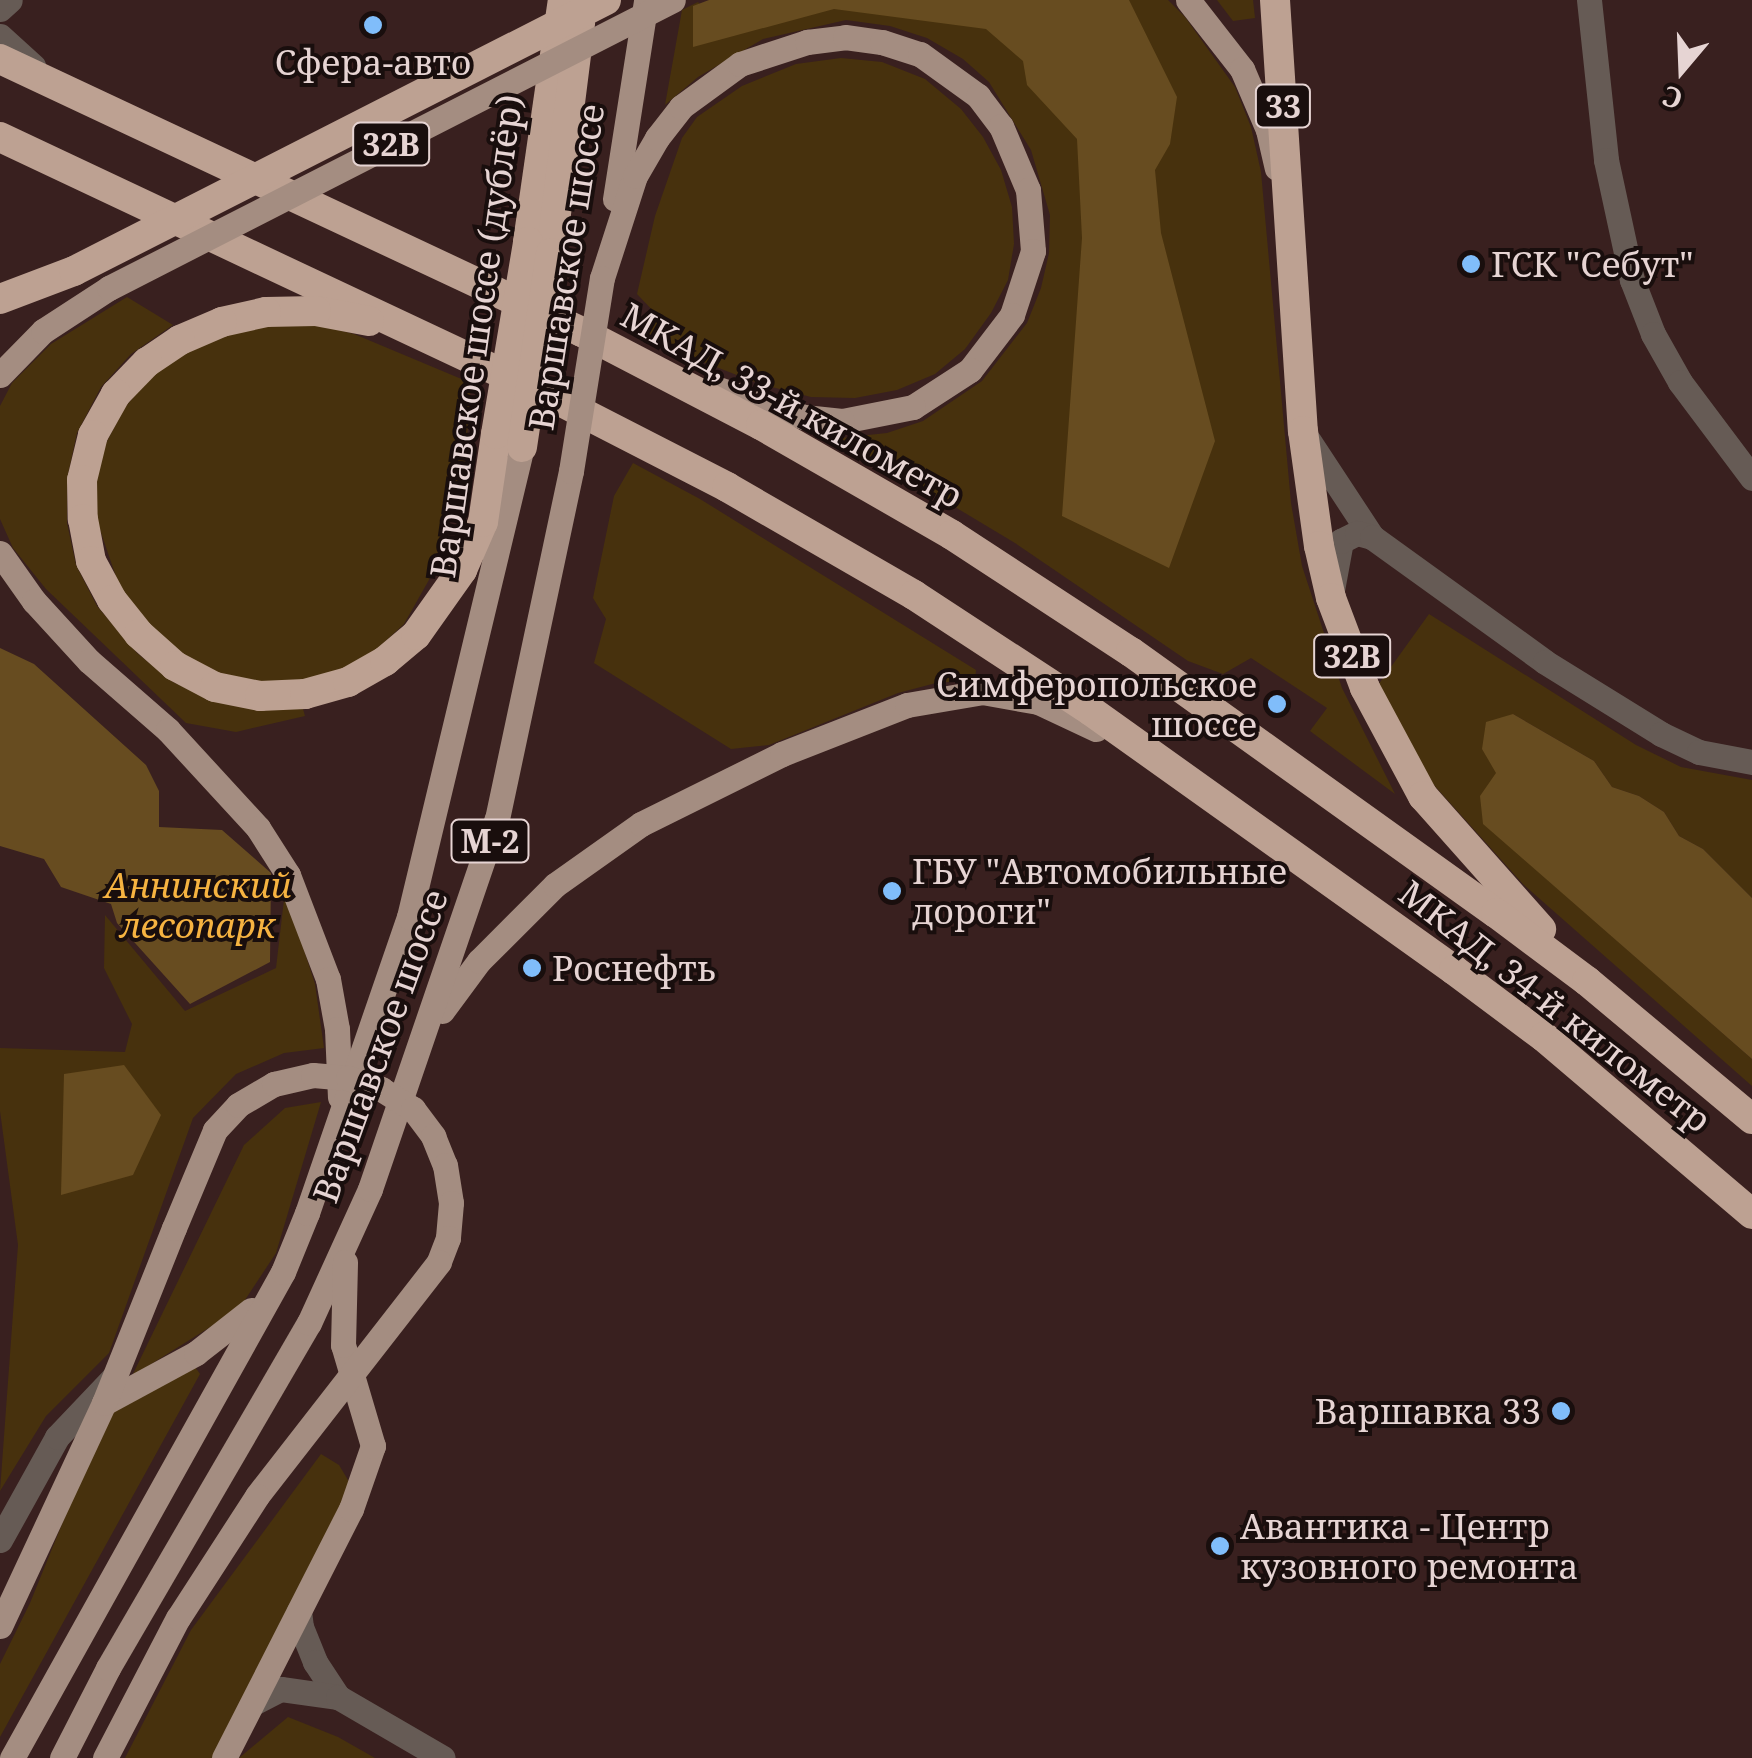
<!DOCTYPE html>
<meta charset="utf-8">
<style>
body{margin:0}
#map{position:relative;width:1752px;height:1758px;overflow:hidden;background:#39201f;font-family:"Noto Serif",serif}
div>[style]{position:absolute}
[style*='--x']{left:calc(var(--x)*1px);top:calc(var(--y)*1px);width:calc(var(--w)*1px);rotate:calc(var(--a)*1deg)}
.green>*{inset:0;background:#47310d}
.forest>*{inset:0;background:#674c20}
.minor>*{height:25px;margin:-12.5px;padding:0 12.5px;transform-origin:12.5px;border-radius:12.5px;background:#665b55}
.major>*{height:25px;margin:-12.5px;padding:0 12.5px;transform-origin:12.5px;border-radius:12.5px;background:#a48d81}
.highway>*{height:30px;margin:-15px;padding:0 15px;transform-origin:15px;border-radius:15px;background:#bda192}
.major-bridge>*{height:25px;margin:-12.5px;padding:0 12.5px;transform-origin:12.5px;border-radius:12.5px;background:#a48d81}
.highway-bridge>*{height:30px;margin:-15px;padding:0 15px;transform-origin:15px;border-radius:15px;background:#bda192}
.dots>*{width:28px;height:28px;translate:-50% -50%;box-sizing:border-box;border:5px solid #190e0d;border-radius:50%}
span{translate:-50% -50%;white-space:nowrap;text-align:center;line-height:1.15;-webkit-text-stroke:8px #190e0d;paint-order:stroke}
.shield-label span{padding:2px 8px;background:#190e0d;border:2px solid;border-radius:8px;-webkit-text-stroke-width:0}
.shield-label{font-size:32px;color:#e6d4d3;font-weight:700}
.poi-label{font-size:35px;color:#e6d4d3}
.left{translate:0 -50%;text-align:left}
.right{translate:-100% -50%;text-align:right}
.street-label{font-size:35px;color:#e6d4d3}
.park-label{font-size:35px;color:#f6b341;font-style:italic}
.north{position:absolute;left:1632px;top:20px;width:100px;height:100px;-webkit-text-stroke:8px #190e0d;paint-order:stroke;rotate:199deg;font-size:28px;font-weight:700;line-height:40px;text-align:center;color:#e6d4d3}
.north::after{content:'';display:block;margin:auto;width:35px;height:45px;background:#e6d4d3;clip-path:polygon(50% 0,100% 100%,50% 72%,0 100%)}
</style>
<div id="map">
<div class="green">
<div style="clip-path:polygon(750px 0,1168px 0,1185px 17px,1235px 87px,1251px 127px,1261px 172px,1291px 503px,1302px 566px,1342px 688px,1395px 794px,1310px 731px,1327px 708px,1251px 658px,1223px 674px,1188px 661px,1015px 543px,840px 438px,887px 433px,923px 421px,982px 381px,1027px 323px,1041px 288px,1049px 253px,1050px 215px,1031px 150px,989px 82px,963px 59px,927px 38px,890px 26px,846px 20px,763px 39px,698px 77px,665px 105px,682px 10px,698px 2px,709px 16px)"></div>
<div style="clip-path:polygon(1217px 0,1253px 0,1255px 18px,1233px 21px)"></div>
<div style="clip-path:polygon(841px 58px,882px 62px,925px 79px,961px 109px,983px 137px,1001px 170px,1012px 207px,1014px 244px,1008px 280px,991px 313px,965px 349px,935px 374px,897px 390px,855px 398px,811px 397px,760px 384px,644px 339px,655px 313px,637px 294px,655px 216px,682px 138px,697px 117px,742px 86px,796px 64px)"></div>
<div style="clip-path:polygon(127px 297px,173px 325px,131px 354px,101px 387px,77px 433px,67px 479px,67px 523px,76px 565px,97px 606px,137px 653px,173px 682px,214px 701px,303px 709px,305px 716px,236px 732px,186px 723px,46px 589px,13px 548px,0 519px,0 406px,12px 383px,51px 344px)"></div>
<div style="clip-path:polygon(315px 324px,354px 334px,471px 383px,465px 463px,430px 578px,404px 624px,377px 649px,341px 671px,300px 681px,264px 682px,220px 675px,183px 654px,149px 625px,121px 591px,97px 521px,95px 482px,106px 443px,125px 407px,152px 375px,185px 353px,222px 337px,269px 325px)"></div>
<div style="clip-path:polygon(633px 463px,700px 499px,976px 670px,975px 680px,936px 683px,898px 693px,769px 745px,731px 749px,594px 663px,606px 619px,593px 598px,614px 496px)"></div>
<div style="clip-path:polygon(1429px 614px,1636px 745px,1681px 767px,1752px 780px,1752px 898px,1703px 849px,1679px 836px,1664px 812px,1639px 796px,1612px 787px,1594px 761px,1513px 714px,1484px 824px,1752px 1059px,1752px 1086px,1523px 884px,1433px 784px,1378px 685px)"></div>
<div style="clip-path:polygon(285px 891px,315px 984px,324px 1048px,284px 1053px,236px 1074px,193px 1118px,109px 1353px,46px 1416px,0 1491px,18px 1245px,0 1111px,0 1048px,125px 1052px,132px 1024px,104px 968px,105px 915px,185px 1011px,276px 968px)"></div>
<div style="clip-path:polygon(321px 1102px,276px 1253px,239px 1309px,132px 1376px,244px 1145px,285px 1108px)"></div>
<div style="clip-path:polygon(193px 1364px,200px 1374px,0 1737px,0 1664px,30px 1603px,108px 1411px)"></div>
<div style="clip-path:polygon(321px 1454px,339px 1465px,351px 1485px,215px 1758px,125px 1758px,191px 1630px)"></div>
<div style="clip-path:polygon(288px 1717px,338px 1737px,375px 1758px,239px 1758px)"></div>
</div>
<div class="forest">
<div style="clip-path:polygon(709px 0,1129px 0,1177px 97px,1170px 144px,1155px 170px,1161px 233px,1215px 441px,1169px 568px,1062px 516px,1082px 238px,1077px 139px,1027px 85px,1023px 61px,986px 29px,834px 9px,693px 47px,693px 6px)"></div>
<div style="clip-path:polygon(0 648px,34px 664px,146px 765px,159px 791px,159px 827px,222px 830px,271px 873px,270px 962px,190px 1004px,117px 923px,111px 904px,61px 887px,44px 859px,0 846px)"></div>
<div style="clip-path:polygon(1513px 714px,1594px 761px,1612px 787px,1639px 796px,1664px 812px,1679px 836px,1703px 849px,1752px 898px,1752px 1059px,1483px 824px,1480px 796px,1496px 773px,1482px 749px,1486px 722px)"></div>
<div style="clip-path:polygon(124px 1065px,161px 1115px,133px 1175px,61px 1195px,64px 1074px)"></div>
</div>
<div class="minor">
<div style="--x:1589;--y:0;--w:161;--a:83.9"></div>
<div style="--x:1606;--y:160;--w:123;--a:77.8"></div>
<div style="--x:1632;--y:280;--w:58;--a:68.7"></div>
<div style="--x:1653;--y:334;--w:55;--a:60.6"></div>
<div style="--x:1680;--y:382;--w:120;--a:53.1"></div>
<div style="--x:0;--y:9;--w:13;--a:-42"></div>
<div style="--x:0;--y:36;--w:45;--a:42.3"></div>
<div style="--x:1309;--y:441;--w:115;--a:56.7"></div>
<div style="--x:1332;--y:590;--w:50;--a:-79.6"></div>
<div style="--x:1341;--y:541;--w:18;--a:-27"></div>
<div style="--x:1357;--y:533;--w:16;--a:15"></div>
<div style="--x:1372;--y:537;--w:213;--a:35.8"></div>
<div style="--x:1545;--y:662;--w:137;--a:31.8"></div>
<div style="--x:1661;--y:734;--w:42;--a:25.3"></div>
<div style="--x:1699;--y:752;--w:54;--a:10.7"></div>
<div style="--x:0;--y:1540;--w:118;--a:-61"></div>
<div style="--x:57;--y:1437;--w:84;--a:-46.4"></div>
<div style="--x:299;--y:1611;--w:16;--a:83"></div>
<div style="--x:301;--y:1627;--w:38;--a:68"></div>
<div style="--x:315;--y:1662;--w:42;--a:56.7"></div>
<div style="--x:253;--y:1703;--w:31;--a:-27"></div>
<div style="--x:281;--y:1689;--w:58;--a:8"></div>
<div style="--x:338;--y:1697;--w:121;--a:30.2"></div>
</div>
<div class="major">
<div style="--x:1188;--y:0;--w:88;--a:52"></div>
<div style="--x:1242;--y:69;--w:66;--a:66.9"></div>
<div style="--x:1268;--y:130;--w:39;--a:77"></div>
<div style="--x:615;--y:199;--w:201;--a:-81.1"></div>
<div style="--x:602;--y:278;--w:107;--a:-72.1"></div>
<div style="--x:635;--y:176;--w:44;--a:-59.9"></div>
<div style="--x:657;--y:138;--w:39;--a:-52"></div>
<div style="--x:681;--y:107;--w:73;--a:-36.1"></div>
<div style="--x:740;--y:64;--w:71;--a:-18.2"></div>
<div style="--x:807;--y:42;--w:38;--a:-7"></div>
<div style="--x:845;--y:37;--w:37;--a:8"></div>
<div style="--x:882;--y:42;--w:40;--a:18"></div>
<div style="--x:920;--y:54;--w:72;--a:35.9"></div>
<div style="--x:978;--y:96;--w:38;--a:53"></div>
<div style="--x:1001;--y:126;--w:69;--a:67.1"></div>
<div style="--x:1028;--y:190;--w:61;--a:85.3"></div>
<div style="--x:1033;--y:251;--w:67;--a:108.2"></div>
<div style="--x:1012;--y:315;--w:69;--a:127.4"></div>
<div style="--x:970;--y:370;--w:68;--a:147"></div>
<div style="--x:913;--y:407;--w:72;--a:168.8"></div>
<div style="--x:842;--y:421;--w:38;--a:-174"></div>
<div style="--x:804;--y:417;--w:94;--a:-162"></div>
<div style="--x:0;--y:375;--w:62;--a:-45.7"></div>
<div style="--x:43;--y:331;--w:79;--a:-33.1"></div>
<div style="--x:0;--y:553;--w:59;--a:54.7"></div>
<div style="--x:34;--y:601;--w:81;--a:47.5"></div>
<div style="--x:89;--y:661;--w:105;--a:41.1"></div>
<div style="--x:168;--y:730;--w:133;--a:47.4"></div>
<div style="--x:258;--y:828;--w:56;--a:57.4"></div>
<div style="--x:288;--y:875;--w:111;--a:69"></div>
<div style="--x:328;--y:979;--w:51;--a:79.8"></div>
<div style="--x:337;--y:1029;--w:68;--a:87.5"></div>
<div style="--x:442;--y:1011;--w:62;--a:-53.5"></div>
<div style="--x:479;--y:961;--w:107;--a:-45"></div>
<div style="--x:555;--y:885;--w:105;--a:-35.3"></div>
<div style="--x:641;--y:824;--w:157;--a:-26.4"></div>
<div style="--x:782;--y:754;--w:134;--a:-21.4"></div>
<div style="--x:907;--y:705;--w:76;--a:-9.8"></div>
<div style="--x:982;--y:692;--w:57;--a:10.1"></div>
<div style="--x:1038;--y:702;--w:64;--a:25"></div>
<div style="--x:104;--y:1403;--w:105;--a:-28.5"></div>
<div style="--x:196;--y:1353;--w:70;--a:-38"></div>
<div style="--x:0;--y:1626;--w:246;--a:-65"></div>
<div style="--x:104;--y:1403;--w:188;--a:-68.2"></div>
<div style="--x:12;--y:1758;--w:556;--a:-60.86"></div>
<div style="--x:283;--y:1272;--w:64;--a:-67.9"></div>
<div style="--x:307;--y:1213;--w:313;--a:-71"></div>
<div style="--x:409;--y:917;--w:483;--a:-76.5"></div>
<div style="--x:62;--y:1758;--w:101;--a:-62.9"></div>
<div style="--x:108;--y:1668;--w:399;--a:-59.8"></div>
<div style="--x:309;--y:1323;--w:147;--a:-65.5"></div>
<div style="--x:370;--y:1189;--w:391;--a:-71.1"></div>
<div style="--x:497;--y:819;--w:356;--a:-78"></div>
<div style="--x:105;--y:1758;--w:158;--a:-62.5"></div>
<div style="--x:224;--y:1758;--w:280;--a:-63"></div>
<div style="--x:351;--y:1509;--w:67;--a:-70.8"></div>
<div style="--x:373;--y:1446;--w:105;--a:-106.5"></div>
<div style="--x:343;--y:1345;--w:83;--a:-88.6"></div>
</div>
<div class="highway">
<div style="--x:1275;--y:0;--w:432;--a:86.3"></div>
<div style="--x:1303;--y:431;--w:116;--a:82.1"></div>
<div style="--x:1319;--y:546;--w:53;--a:77"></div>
<div style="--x:1331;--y:598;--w:96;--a:69.3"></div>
<div style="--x:1365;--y:688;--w:123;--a:61.8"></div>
<div style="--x:1423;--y:796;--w:178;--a:48.4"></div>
<div style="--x:0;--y:59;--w:643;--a:25.13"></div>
<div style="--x:582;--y:332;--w:202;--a:27.5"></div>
<div style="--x:761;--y:425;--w:220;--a:29.9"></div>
<div style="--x:952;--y:535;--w:214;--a:33.2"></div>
<div style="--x:1131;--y:652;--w:449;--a:35.6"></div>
<div style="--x:1496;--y:913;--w:114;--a:36.8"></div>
<div style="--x:1587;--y:981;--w:215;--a:39.9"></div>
<div style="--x:0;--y:137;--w:608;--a:25.22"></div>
<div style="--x:550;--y:396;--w:199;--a:27.2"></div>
<div style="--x:727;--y:487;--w:216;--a:30"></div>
<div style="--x:914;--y:595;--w:212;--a:33.2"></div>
<div style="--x:1091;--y:711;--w:446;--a:35.5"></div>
<div style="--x:1454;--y:970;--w:112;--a:36.7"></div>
<div style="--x:1544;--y:1037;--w:273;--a:40.4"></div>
<div style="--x:528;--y:242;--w:245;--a:-81.8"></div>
<div style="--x:551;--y:253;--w:232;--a:-82.8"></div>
<div style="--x:0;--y:299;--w:79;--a:-20.7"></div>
<div style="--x:369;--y:321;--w:54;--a:-169.3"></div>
<div style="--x:316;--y:311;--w:50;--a:178.9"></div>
<div style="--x:266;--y:312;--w:45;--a:167.2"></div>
<div style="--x:222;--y:322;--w:46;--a:156.8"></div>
<div style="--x:180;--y:340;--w:40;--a:146"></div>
<div style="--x:147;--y:362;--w:45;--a:134.1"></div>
<div style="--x:116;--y:394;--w:47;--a:119.3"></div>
<div style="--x:93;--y:435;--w:46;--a:103.7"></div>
<div style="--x:82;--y:480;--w:39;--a:89"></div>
<div style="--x:83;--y:519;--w:43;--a:79.2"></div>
<div style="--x:91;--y:561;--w:44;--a:61.7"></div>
<div style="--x:112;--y:600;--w:43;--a:51.5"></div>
<div style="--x:139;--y:634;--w:48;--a:41.6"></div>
<div style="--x:175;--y:666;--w:45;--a:27.7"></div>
<div style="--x:215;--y:687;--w:46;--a:11.3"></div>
<div style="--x:260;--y:696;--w:45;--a:-2.5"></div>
<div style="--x:305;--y:694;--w:45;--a:-15.6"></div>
<div style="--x:348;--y:682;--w:43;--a:-29.6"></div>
<div style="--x:385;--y:661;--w:40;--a:-40"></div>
<div style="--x:416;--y:635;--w:80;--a:-54.7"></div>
<div style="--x:462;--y:570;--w:52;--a:-66.4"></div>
<div style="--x:483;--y:522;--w:89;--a:-81.6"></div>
</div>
<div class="major-bridge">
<div style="--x:109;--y:288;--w:633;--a:-27.05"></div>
<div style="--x:571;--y:471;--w:195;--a:-80.9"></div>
<div style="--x:174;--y:1228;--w:106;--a:-67.3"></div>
<div style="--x:215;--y:1130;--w:34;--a:-47"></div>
<div style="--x:238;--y:1105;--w:42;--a:-30.3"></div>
<div style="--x:274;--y:1084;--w:40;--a:-13"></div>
<div style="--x:313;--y:1075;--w:35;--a:5"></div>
<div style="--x:348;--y:1078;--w:35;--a:18"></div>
<div style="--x:381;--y:1089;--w:38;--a:32"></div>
<div style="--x:413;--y:1109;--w:34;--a:53"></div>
<div style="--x:433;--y:1136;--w:31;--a:68"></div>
<div style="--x:445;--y:1165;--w:38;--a:81"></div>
<div style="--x:451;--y:1203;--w:35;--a:95"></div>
<div style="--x:448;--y:1238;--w:26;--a:111"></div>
<div style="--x:439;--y:1262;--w:296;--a:127.9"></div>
<div style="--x:257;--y:1496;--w:145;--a:122.9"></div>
</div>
<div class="highway-bridge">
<div style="--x:74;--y:271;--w:597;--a:-26.99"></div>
<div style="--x:496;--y:434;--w:195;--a:-80.5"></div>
<div style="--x:522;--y:447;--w:196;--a:-81.5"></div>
</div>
<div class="dots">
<div style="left:373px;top:25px;background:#80bdfa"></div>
<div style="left:1471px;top:264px;background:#80bdfa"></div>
<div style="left:1277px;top:704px;background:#80bdfa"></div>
<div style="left:892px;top:891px;background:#80bdfa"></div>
<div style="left:532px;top:968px;background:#80bdfa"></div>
<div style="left:1561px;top:1411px;background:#80bdfa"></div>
<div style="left:1220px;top:1546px;background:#80bdfa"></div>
</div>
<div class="shield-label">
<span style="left:1283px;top:106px">33</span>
<span style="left:391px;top:144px">32B</span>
<span style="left:1352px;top:656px">32B</span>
<span style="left:490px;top:841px">М-2</span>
</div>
<div class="poi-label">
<span style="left:373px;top:62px">Сфера-авто</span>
<span class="left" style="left:1491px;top:264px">ГСК "Себут"</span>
<span class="right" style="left:1257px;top:704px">Симферопольское<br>шоссе</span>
<span class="left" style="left:912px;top:891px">ГБУ "Автомобильные<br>дороги"</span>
<span class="left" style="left:552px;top:968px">Роснефть</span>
<span class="right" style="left:1541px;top:1411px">Варшавка 33</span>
<span class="left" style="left:1240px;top:1546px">Авантика - Центр<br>кузовного ремонта</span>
</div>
<div class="street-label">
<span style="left:566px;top:267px;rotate:-81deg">Варшавское шоссе</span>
<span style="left:476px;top:336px;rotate:-82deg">Варшавское шоссе (дублёр)</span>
<span style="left:792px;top:405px;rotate:29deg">МКАД, 33-й километр</span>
<span style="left:1555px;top:1006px;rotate:38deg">МКАД, 34-й километр</span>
<span style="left:380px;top:1046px;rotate:-70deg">Варшавское шоссе</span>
</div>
<div class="park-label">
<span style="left:198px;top:905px">Аннинский<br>лесопарк</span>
</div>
<div class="north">С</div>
</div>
